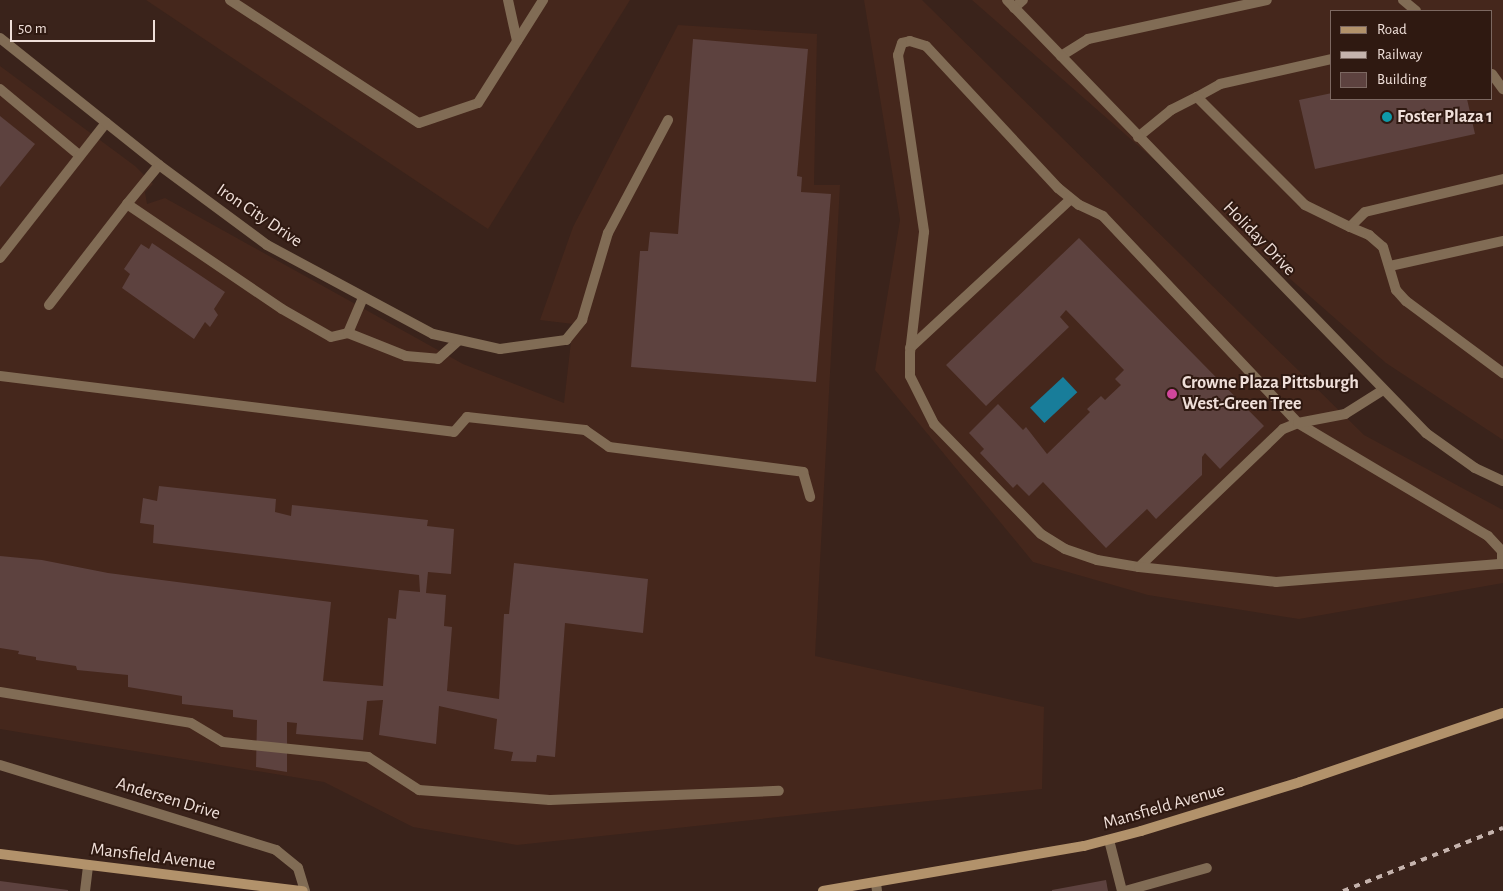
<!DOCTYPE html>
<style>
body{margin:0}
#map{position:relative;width:1503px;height:891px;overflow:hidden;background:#3a231b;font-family:"Alegreya Sans",sans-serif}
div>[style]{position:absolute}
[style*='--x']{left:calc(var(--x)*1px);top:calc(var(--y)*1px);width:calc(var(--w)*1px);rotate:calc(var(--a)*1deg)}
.built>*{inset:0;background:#45271c}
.water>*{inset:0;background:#187d9a;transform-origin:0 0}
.building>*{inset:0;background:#5d423f}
.lane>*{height:10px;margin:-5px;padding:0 5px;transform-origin:5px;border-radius:5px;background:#816c55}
.street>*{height:10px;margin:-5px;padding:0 5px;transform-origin:5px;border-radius:5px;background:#816c55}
.secondary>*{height:10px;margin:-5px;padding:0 5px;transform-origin:5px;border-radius:5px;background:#b2926b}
.rail>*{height:4px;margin-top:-2px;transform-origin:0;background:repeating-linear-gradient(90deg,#c5b3ad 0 6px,transparent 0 12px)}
.dots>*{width:14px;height:14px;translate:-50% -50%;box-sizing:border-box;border:2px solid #2f1911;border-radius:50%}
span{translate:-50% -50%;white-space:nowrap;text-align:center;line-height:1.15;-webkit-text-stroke:4px #2f1911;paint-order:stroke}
.poi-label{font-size:18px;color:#efdfd9;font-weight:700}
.left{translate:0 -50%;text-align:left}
.street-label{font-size:18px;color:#efdfd9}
.legend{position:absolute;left:1330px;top:10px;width:162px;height:90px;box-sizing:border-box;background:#2f1911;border:1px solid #7c6861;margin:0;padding:6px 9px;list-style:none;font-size:15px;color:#efdfd9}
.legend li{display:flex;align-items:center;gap:10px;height:25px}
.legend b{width:25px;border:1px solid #7c6861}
.scale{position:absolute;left:10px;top:20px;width:145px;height:22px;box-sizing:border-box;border:2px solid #efdfd9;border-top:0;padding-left:6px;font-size:15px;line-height:18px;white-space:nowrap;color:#efdfd9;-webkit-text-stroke:4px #2f1911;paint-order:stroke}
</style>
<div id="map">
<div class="built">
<div style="clip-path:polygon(146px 0,630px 0,488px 229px)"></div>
<div style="clip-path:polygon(864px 0,922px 0,1364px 435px,1503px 510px,1503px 583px,1299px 619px,1148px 595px,1033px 562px,875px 370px,900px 220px)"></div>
<div style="clip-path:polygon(evenodd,972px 0,1503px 0,1503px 440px,1386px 363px,972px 0,1332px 11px,1492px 11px,1492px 99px,1332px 99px,1332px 11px)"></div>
<div style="clip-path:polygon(678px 25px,817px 34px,814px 185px,840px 185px,815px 656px,1044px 707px,1042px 789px,517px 845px,413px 827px,324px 782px,0 729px,0 66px,135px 166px,153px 184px,145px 192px,147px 204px,165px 198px,463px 364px,564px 403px,573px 324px,540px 320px,573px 227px)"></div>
</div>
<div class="water">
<div style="left:1063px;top:377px;width:21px;height:45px;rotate:47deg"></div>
</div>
<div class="building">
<div style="clip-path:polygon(693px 39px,808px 49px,797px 176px,802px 177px,801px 192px,831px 194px,816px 382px,631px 367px,640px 251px,648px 251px,650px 232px,678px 234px)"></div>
<div style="clip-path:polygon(1332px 93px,1332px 99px,1467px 99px,1475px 134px,1315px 169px,1299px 100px)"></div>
<div style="clip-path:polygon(0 116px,35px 144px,0 187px)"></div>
<div style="clip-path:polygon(1079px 238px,1264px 426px,1220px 469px,1205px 453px,1202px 457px,1202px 475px,1156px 519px,1147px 509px,1106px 548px,1043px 482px,1029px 496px,1017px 484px,1013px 488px,980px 453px,984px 449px,969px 433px,998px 404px,1023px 430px,1026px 427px,1047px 454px,1090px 412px,1087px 409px,1101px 396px,1105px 400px,1121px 385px,1115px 379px,1124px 370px,1066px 310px,1060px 317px,1069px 327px,986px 406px,946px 365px)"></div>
<div style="clip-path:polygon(152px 243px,225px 292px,214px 309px,218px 315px,210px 327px,205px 322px,194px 339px,122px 288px,130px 274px,124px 269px,141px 244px,149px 249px)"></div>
<div style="clip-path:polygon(159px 486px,276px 499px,275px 512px,291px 516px,292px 505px,428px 520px,427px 526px,454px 529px,451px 574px,428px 572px,426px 593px,446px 595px,444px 626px,452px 627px,447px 691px,499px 699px,504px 614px,509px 614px,514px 563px,648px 579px,643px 633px,565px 623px,555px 757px,537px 755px,536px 762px,511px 761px,513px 752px,494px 749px,497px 719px,439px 706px,436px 744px,379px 735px,383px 700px,367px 701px,363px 740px,296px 734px,297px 723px,287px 722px,287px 772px,256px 767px,257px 720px,233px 717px,233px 710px,182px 704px,182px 696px,128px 687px,128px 675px,77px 670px,76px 666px,36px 660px,36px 657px,18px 654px,19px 651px,0 648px,0 556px,42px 560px,108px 573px,331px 602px,323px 681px,383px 686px,388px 618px,396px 619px,399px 590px,420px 592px,419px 575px,153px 543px,154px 525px,140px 523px,143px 498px,157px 501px)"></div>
<div style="clip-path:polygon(1106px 880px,1108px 891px,1052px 891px,1052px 890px)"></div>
<div style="clip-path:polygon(0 881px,68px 890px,68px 891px,0 891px)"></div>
</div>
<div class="lane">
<div style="--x:230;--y:0;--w:225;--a:33.1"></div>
<div style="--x:419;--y:123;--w:62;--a:-18.7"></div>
<div style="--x:478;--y:103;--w:122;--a:-57.7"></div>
<div style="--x:508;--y:0;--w:42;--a:77.6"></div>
<div style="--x:1403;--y:0;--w:17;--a:40"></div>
<div style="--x:1014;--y:8;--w:12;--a:-42"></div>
<div style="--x:1061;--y:56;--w:32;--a:-32"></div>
<div style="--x:1088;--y:39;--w:183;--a:-12.3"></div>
<div style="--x:1492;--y:74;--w:19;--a:54"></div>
<div style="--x:0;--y:89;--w:104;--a:39.9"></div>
<div style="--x:1197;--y:97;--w:26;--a:-29"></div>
<div style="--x:1220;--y:84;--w:115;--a:-12.6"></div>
<div style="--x:1138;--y:137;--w:43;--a:-39.3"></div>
<div style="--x:1171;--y:110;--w:29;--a:-27"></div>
<div style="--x:1197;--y:97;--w:153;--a:45"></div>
<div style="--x:1305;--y:205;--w:50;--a:26.1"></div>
<div style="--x:1350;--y:227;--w:21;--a:-45"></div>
<div style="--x:1365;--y:212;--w:142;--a:-13.4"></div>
<div style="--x:159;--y:165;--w:50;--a:129.4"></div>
<div style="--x:127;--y:204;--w:187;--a:34.1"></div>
<div style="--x:282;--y:309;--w:56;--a:29.7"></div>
<div style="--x:331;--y:337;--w:17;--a:-13"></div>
<div style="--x:348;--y:333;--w:39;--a:-67"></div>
<div style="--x:1350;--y:227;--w:21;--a:23"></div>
<div style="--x:1369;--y:235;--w:18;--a:41"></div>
<div style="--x:1383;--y:247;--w:45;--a:73.2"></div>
<div style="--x:1396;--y:290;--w:15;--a:48"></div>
<div style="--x:1406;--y:301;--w:121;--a:36.6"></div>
<div style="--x:0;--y:258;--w:172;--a:-51.9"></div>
<div style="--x:1390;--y:266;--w:116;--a:-12.5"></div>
<div style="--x:49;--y:305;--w:128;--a:-52.3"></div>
<div style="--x:348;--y:333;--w:62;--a:21.6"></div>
<div style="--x:406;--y:356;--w:32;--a:5"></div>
<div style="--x:438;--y:359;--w:28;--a:-42"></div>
<div style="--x:566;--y:340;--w:26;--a:-51"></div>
<div style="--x:582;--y:320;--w:91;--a:-73.4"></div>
<div style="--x:608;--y:233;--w:128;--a:-62"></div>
<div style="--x:910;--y:348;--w:219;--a:-42.8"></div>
<div style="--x:0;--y:376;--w:457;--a:7"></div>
<div style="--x:454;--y:432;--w:20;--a:-49"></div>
<div style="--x:467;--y:417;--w:119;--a:6.3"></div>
<div style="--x:585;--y:430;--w:29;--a:35"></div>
<div style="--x:609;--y:447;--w:196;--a:7.3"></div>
<div style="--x:803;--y:472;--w:26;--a:74"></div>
<div style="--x:1139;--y:567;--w:199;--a:-43.8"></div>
<div style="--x:1283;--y:429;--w:16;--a:-22"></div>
<div style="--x:1298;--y:423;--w:284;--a:-133.3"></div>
<div style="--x:1103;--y:216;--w:26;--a:-155"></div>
<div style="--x:1079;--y:205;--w:27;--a:-141"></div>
<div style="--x:1058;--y:188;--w:194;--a:-132.9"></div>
<div style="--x:926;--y:46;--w:17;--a:-163"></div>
<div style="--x:910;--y:41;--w:8;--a:166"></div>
<div style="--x:902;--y:43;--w:13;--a:108"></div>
<div style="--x:898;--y:55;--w:179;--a:81.6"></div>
<div style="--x:924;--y:232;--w:122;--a:96.6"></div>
<div style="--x:910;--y:353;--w:23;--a:90"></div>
<div style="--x:910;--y:376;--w:54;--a:63.4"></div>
<div style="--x:934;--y:424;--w:153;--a:45.8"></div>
<div style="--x:1041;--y:534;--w:28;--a:32"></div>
<div style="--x:1065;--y:549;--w:34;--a:19"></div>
<div style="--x:1097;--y:560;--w:43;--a:9.5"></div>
<div style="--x:1139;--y:567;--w:138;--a:6.2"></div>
<div style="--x:1276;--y:582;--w:227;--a:-4.6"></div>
<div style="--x:1502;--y:564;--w:13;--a:-90"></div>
<div style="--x:1502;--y:551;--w:21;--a:-133"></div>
<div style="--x:1488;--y:536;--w:221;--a:-149.3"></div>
<div style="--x:1298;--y:423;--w:48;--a:-10.8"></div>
<div style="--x:1345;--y:414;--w:45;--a:-32.3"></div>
<div style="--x:0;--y:692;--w:193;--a:9.2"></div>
<div style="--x:191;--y:723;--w:37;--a:31"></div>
<div style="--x:223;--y:742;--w:146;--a:5.9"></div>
<div style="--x:368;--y:757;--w:61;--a:32.9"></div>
<div style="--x:419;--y:790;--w:131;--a:4.4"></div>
<div style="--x:550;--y:800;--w:229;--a:-2.3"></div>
<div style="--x:1109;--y:840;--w:53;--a:75.7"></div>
<div style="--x:876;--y:883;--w:8;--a:83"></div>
<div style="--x:85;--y:891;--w:26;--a:-83"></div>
<div style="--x:1125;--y:891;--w:85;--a:-15.7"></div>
</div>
<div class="street">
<div style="--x:1007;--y:0;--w:603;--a:45.94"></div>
<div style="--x:1426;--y:433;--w:60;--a:35.5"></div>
<div style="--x:1475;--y:468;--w:31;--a:25"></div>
<div style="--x:0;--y:38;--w:203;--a:38.6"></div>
<div style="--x:159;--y:165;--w:134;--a:36.5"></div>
<div style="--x:267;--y:245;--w:188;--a:28.2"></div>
<div style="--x:433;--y:334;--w:69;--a:12.6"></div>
<div style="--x:500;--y:349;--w:67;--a:-7.8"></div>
<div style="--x:0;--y:765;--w:289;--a:17.1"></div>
<div style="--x:276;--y:850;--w:28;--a:39"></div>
<div style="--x:298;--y:868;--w:24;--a:73"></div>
</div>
<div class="secondary">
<div style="--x:0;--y:854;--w:305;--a:7"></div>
<div style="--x:823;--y:891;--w:265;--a:-9.8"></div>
<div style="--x:1084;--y:846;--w:59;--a:-14.7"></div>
<div style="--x:1141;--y:831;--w:166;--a:-17.1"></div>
<div style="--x:1300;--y:782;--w:214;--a:-18.8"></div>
</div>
<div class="rail">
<div style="--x:1343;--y:891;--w:172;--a:-21.5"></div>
</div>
<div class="dots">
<div style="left:1387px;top:117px;background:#0f9aa8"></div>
<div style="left:1172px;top:394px;background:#d1479c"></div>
</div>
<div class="poi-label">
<span class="left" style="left:1397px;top:117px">Foster Plaza 1</span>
<span class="left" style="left:1182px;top:394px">Crowne Plaza Pittsburgh<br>West-Green Tree</span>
</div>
<div class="street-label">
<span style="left:259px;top:216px;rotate:34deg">Iron City Drive</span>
<span style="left:1259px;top:239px;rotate:46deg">Holiday Drive</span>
<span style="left:168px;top:799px;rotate:17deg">Andersen Drive</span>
<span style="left:1164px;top:807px;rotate:-16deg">Mansfield Avenue</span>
<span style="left:153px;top:857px;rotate:7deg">Mansfield Avenue</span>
</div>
<ul class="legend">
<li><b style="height:6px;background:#b2926b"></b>Road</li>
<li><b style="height:6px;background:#c5b3ad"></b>Railway</li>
<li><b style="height:14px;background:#5d423f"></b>Building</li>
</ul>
<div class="scale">50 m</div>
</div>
